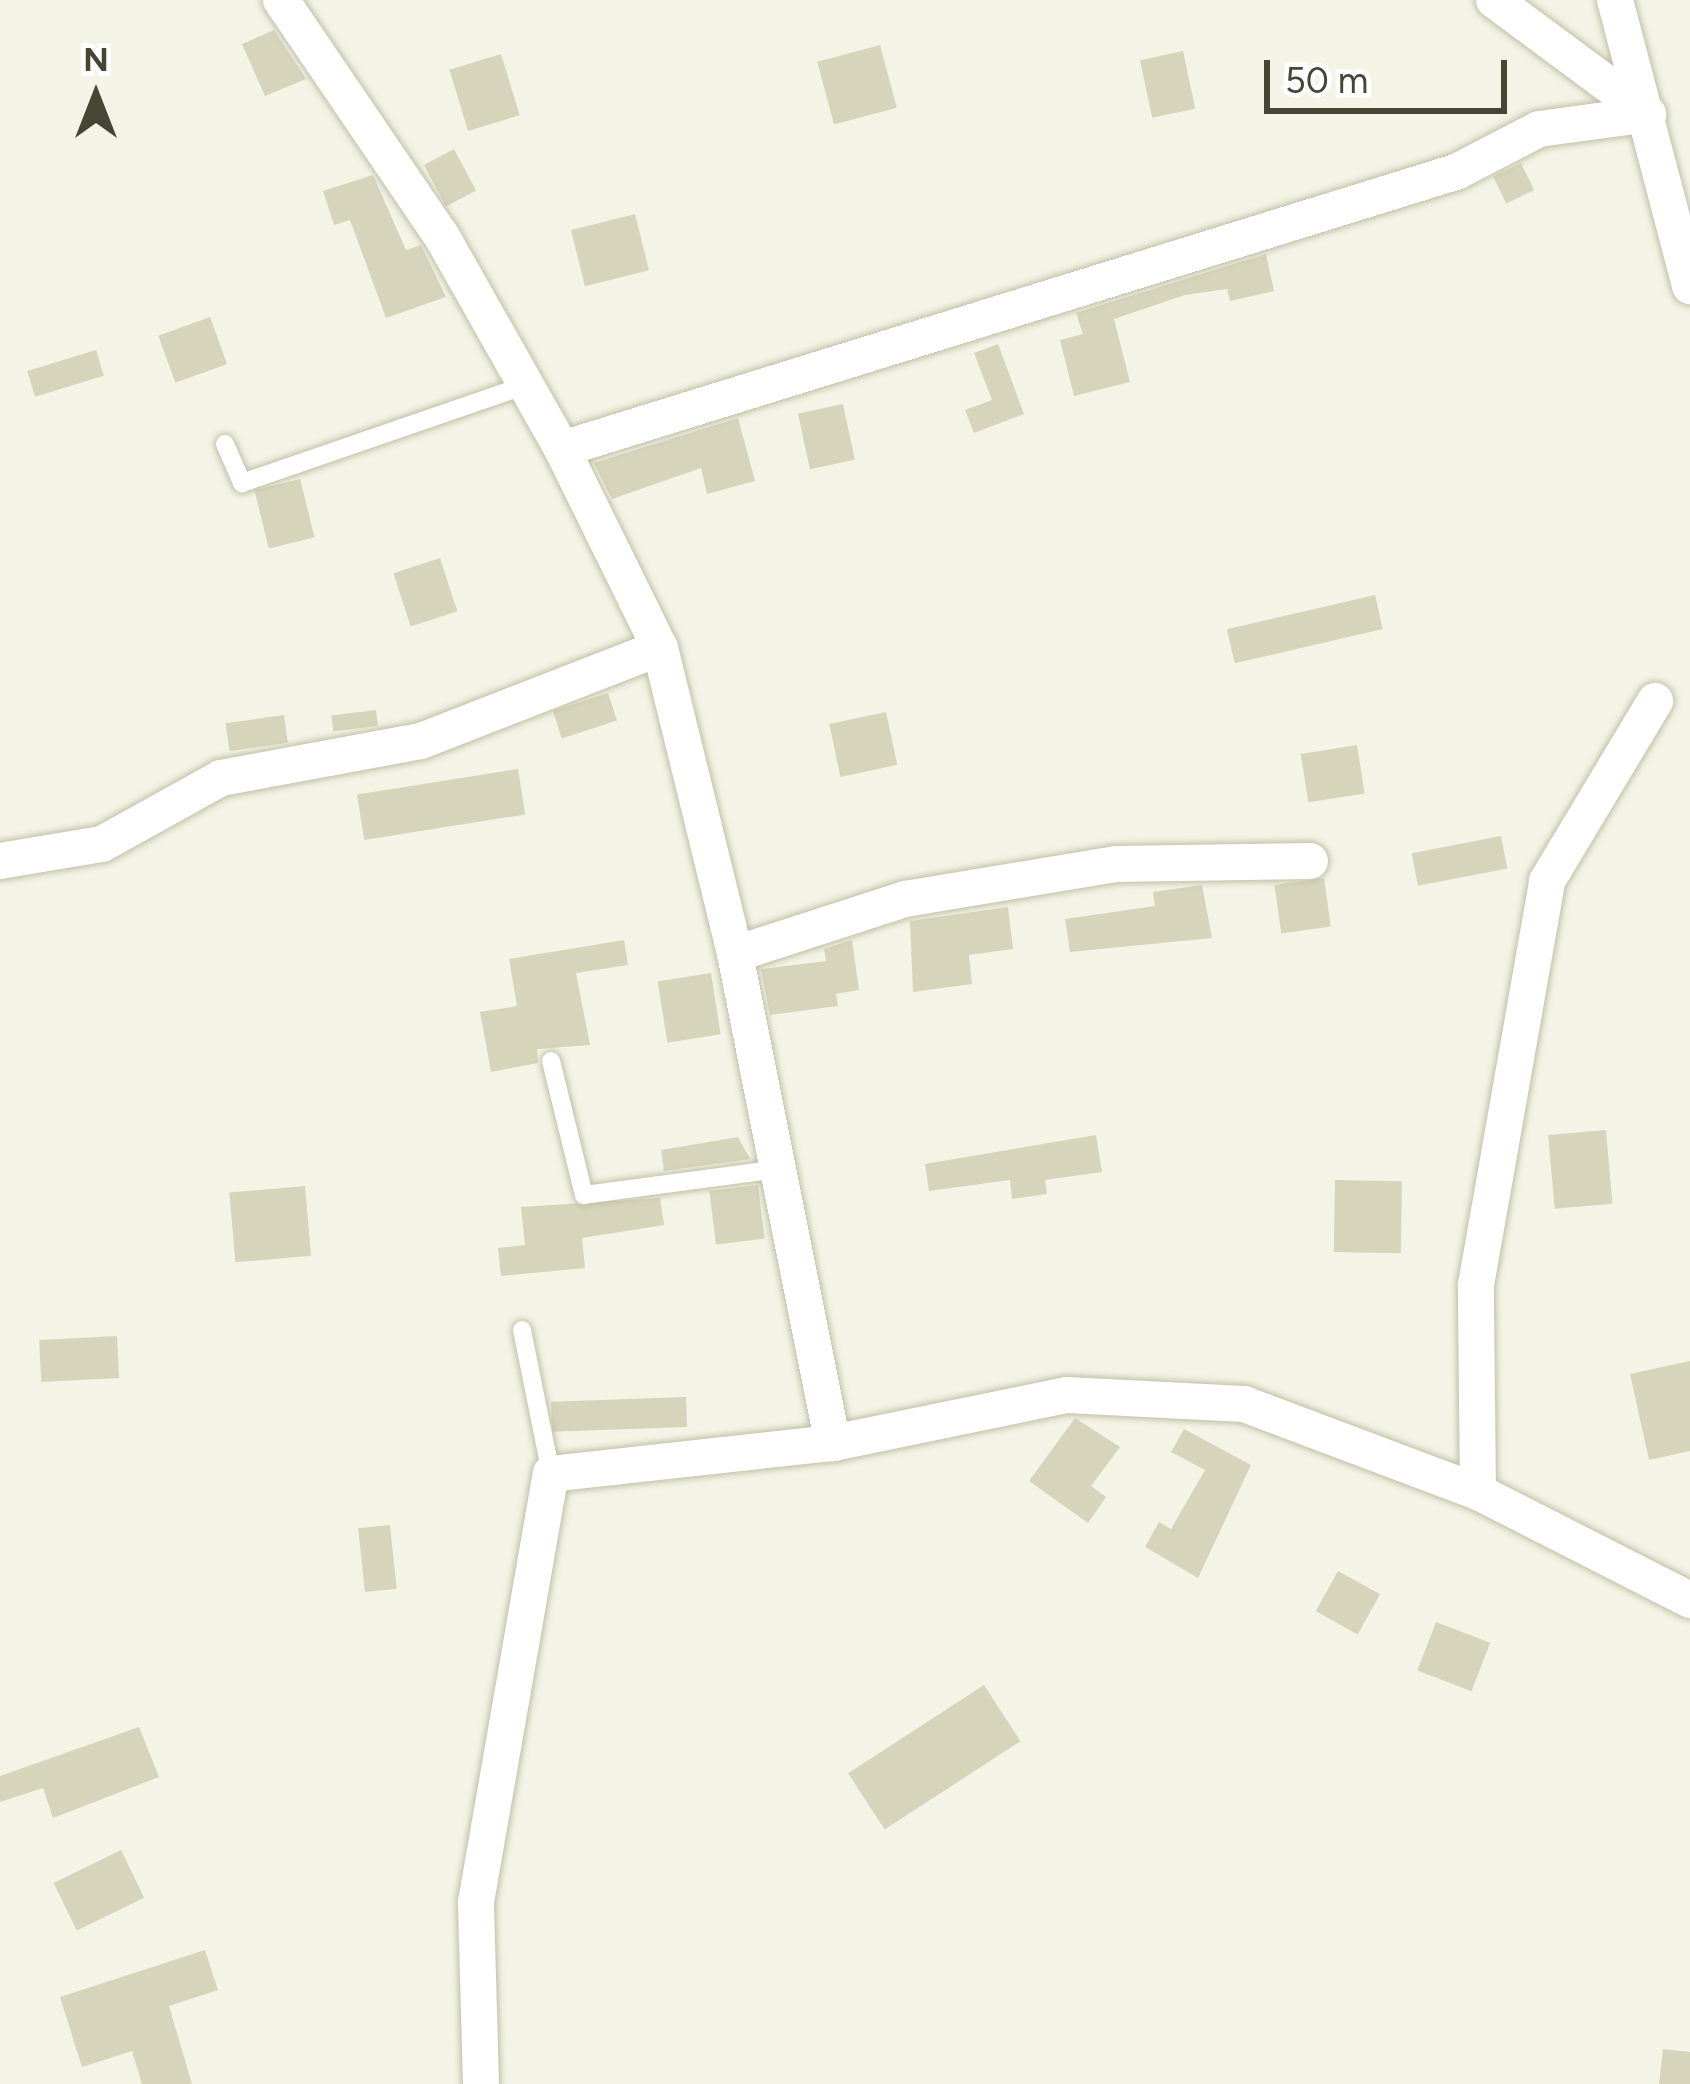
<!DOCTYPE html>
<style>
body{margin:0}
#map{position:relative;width:1690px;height:2084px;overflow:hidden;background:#f4f4e6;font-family:Figtree,sans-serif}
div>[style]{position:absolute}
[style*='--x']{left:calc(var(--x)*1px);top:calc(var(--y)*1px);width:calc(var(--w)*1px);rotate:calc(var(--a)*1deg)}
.building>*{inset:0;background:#d6d4bb;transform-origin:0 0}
.roads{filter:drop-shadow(0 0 3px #c0c0a8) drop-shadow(0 0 3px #c0c0a8)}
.lane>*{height:18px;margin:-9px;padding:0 9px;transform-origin:9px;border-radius:9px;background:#fff}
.street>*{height:36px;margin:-18px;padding:0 18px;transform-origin:18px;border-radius:18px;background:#fff}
span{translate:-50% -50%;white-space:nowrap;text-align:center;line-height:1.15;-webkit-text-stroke:9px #fff;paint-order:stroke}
.north{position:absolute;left:36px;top:36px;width:120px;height:120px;-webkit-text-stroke:9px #fff;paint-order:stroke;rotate:0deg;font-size:33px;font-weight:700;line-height:48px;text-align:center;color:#474635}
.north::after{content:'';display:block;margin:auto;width:42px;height:54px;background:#474635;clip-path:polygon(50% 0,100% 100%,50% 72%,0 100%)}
.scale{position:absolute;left:1264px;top:60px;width:243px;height:54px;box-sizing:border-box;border:6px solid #474635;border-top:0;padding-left:15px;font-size:36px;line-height:42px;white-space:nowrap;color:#474635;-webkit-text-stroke:9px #fff;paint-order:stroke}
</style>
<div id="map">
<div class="building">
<div style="clip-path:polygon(274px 30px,306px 79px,265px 96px,242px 44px)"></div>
<div style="left:880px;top:45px;width:65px;height:65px;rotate:75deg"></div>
<div style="left:1183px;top:51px;width:59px;height:44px;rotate:78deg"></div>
<div style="left:501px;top:54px;width:64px;height:54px;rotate:73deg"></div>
<div style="left:454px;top:149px;width:47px;height:34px;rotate:62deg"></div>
<div style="left:1521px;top:163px;width:30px;height:31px;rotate:64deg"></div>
<div style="clip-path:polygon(373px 175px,406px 250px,421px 245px,446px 297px,386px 318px,350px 220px,334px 225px,323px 191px)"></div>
<div style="left:635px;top:214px;width:58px;height:66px;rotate:76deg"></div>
<div style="clip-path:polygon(1266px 254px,1274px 291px,1230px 301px,1227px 289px,1185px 295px,1114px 319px,1130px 382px,1074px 396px,1060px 340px,1083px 334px,1076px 313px)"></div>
<div style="left:210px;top:317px;width:50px;height:55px;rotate:70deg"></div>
<div style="clip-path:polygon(998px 344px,1024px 414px,974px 433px,965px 410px,992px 400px,974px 353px)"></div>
<div style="left:96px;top:350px;width:27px;height:72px;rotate:73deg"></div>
<div style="left:843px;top:404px;width:57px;height:46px;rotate:78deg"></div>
<div style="clip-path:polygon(738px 418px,755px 481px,707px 494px,701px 468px,612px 499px,594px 463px)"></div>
<div style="left:300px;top:479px;width:60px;height:47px;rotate:76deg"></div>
<div style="left:440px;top:558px;width:56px;height:49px;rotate:72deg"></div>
<div style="left:1375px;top:595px;width:35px;height:152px;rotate:77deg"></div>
<div style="left:608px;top:693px;width:29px;height:58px;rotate:72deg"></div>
<div style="left:376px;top:710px;width:16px;height:45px;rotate:83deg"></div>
<div style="left:886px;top:712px;width:54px;height:58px;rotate:78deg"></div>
<div style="left:284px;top:715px;width:28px;height:59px;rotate:82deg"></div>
<div style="left:1357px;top:745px;width:49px;height:57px;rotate:81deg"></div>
<div style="left:518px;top:769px;width:46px;height:163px;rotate:81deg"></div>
<div style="left:1501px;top:836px;width:33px;height:91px;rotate:79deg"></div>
<div style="left:1324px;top:878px;width:49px;height:50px;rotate:82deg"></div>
<div style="clip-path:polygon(1202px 885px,1212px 938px,1070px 952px,1065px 919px,1155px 906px,1153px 892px)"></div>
<div style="clip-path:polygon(1008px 907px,1013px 949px,969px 955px,972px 984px,913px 992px,910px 921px)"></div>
<div style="clip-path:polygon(624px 940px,628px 965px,576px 973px,590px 1045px,537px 1049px,538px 1063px,491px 1072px,480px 1012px,517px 1006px,509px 959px)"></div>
<div style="clip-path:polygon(852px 940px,859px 990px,836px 994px,838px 1006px,770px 1015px,761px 969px,826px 961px,824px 949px)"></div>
<div style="left:711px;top:973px;width:62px;height:54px;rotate:81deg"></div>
<div style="left:1606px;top:1130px;width:74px;height:58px;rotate:85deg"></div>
<div style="clip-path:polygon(1096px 1135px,1102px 1172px,1045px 1180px,1047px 1194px,1012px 1199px,1010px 1180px,929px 1191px,925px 1164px)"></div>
<div style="clip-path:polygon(738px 1137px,750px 1159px,664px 1171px,661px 1150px)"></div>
<div style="left:1335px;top:1180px;width:67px;height:72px;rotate:1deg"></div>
<div style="left:758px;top:1185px;width:54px;height:49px;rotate:83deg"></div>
<div style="left:305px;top:1186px;width:70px;height:76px;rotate:85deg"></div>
<div style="clip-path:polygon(660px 1198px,664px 1225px,582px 1238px,585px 1268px,501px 1276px,498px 1248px,525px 1245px,521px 1207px)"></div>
<div style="left:117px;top:1336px;width:42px;height:78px;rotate:87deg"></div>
<div style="clip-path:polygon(1690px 1361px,1690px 1451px,1649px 1460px,1630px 1374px)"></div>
<div style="left:686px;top:1397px;width:30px;height:135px;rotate:88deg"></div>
<div style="clip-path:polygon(1075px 1418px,1120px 1447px,1091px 1486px,1106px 1497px,1088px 1523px,1029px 1481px)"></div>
<div style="clip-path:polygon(1184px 1429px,1251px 1465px,1198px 1578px,1145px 1547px,1159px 1522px,1171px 1529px,1205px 1470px,1171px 1452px)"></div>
<div style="left:390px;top:1525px;width:64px;height:32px;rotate:84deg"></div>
<div style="left:1338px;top:1571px;width:48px;height:46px;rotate:29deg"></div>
<div style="left:1436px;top:1622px;width:58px;height:52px;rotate:21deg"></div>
<div style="left:984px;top:1685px;width:67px;height:162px;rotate:57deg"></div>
<div style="clip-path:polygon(139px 1727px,159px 1777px,53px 1818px,43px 1788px,0 1802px,0 1776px)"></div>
<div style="left:121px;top:1850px;width:53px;height:75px;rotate:64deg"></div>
<div style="clip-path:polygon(205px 1950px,218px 1990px,169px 2006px,192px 2084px,142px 2084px,132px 2051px,82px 2067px,60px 1997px)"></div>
<div style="clip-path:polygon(1663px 2049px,1690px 2052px,1690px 2084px,1659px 2084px)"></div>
</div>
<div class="roads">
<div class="lane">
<div style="--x:225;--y:444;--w:43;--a:66.4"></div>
<div style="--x:242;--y:483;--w:300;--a:-19"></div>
<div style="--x:551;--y:1061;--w:138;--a:76.2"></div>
<div style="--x:584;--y:1195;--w:196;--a:-7.6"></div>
<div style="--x:522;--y:1330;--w:147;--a:78.6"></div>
</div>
<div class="street">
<div style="--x:281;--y:0;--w:284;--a:55.8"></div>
<div style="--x:441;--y:235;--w:246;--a:60.5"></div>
<div style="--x:562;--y:449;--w:222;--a:63.8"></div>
<div style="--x:660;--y:648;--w:315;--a:76.2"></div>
<div style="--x:735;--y:954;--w:499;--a:78.7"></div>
<div style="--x:833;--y:1443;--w:239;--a:-11.6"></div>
<div style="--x:1067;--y:1395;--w:177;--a:2.9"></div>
<div style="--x:1244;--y:1404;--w:250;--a:20.6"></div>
<div style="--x:1478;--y:1492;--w:238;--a:27"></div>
<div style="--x:1494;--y:0;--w:192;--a:36.5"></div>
<div style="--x:1615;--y:0;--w:296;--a:75.3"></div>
<div style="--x:562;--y:449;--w:936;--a:-17.22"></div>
<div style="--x:1456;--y:172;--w:93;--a:-27.4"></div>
<div style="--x:1539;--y:129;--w:110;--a:-7.8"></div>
<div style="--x:0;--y:861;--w:103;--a:-9.5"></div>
<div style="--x:102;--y:844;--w:136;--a:-29"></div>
<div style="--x:221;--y:778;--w:203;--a:-10.5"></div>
<div style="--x:421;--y:741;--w:256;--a:-21.3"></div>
<div style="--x:735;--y:954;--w:179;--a:-17.9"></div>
<div style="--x:905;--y:899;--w:214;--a:-9.4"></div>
<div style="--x:1116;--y:864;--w:194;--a:-0.9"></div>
<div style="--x:1478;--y:1492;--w:207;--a:-90.6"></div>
<div style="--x:1476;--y:1285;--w:410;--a:-80"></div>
<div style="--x:1547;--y:881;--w:210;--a:-59"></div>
<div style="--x:481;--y:2084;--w:182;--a:-91.6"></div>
<div style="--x:476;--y:1902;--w:435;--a:-80.1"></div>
<div style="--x:551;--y:1474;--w:284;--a:-6.3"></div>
</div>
</div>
<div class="north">N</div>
<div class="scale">50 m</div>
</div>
